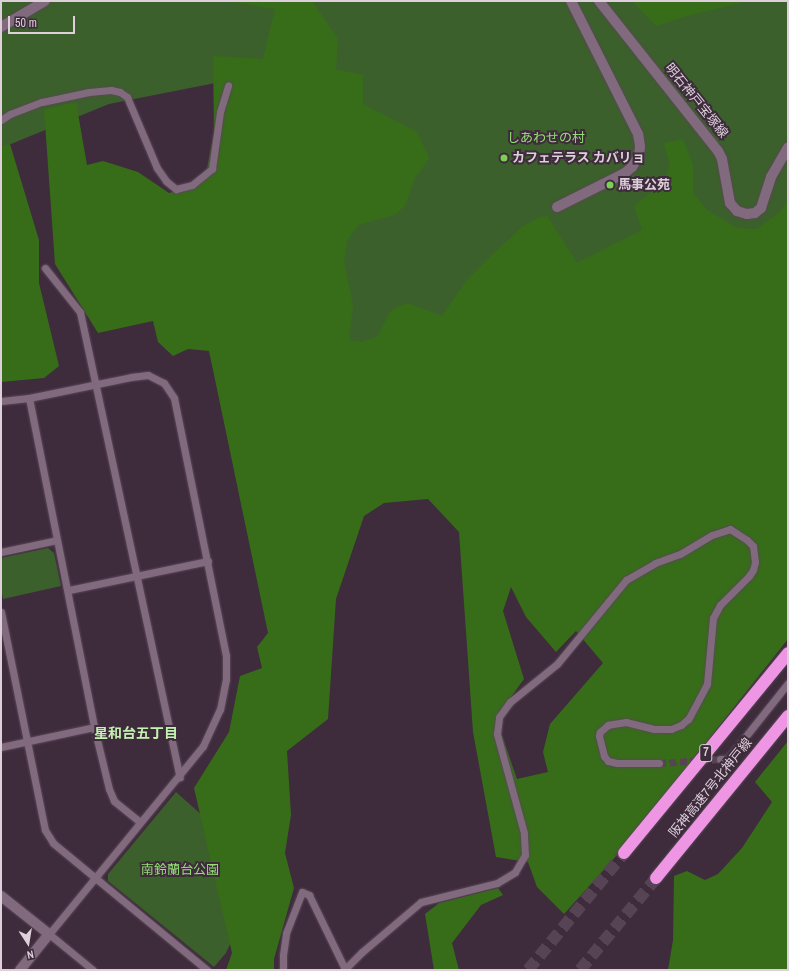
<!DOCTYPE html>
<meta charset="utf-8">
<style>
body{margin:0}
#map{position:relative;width:789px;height:971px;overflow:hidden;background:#3e2b3c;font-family:"Archivo Narrow","Noto Sans JP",sans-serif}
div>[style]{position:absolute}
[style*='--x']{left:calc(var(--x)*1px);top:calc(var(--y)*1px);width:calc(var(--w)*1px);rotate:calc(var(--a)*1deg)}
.green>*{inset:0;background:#3c602b}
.forest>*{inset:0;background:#376d19}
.street-tunnel>*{height:7px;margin-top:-3.5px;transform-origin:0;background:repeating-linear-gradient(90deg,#564454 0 7px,transparent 0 10.5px)}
.highway-tunnel>*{height:12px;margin-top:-6px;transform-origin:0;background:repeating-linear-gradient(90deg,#564454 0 12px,transparent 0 18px)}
.roads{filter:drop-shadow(0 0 1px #594857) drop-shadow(0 0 1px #594857)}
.street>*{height:7px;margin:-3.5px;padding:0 3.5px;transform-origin:3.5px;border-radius:3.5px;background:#816a7e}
.secondary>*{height:10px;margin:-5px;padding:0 5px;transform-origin:5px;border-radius:5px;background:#816a7e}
.highway>*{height:12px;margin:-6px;padding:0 6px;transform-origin:6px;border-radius:6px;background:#ee95e4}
.dots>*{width:11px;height:11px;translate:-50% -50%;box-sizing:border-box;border:2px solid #3e2b3c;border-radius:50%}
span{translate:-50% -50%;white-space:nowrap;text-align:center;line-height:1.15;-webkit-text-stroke:4px #3e2b3c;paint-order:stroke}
.shield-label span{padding:1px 3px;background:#3e2b3c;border:1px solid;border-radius:3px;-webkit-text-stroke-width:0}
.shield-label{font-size:12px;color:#ddd0db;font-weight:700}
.street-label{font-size:13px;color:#ddd0db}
.park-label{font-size:13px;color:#95df75}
.poi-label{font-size:13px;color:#ddd0db;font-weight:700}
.left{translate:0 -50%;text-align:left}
.neighbourhood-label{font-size:14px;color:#c3f2b0;font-weight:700}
.frame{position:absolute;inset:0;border:2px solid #ddd0db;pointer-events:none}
.north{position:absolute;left:8px;top:923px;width:40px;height:40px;-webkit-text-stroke:3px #3e2b3c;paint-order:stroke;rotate:168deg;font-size:11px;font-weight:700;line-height:16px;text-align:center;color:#ddd0db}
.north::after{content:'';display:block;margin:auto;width:14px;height:18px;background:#ddd0db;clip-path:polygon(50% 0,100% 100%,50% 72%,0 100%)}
.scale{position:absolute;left:8px;top:16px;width:67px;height:18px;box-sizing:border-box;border:2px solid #ddd0db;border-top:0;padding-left:5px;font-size:12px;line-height:14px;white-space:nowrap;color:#ddd0db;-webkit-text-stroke:3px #3e2b3c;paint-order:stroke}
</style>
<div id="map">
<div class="green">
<div style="clip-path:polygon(1px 1px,788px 1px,788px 217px,785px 225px,658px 256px,363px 390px,284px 332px,281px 70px,109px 104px,1px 148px)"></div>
<div style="clip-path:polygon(48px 548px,54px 553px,61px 586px,3px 599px,1px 587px,1px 558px)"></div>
<div style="clip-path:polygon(176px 792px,203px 816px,237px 929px,226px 953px,214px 967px,108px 881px,108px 874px)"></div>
</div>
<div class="forest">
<div style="clip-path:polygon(evenodd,228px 1px,312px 1px,338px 39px,336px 69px,363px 75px,363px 104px,417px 132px,429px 158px,414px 180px,405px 206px,394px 215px,358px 225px,347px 241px,344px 262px,353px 305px,349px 340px,362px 342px,377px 337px,390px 312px,395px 308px,408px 303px,442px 316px,466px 281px,495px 252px,522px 227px,540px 217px,547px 216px,577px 263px,642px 230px,634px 206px,664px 182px,670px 165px,664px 143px,683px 139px,693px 165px,693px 193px,707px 210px,737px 228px,757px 229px,779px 213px,788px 201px,788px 639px,618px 854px,564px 914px,537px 887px,528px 862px,496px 857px,473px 732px,459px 532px,428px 499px,384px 503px,364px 516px,336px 599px,328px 719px,287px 751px,291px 815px,285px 853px,294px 888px,274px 959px,274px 970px,226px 970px,232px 953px,194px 788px,229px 732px,240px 676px,262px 668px,257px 647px,268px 633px,209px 351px,188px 349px,173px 356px,158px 342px,153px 321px,98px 333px,55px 264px,44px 109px,76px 102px,87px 165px,103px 161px,138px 172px,169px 193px,196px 186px,207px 169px,214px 132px,213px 56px,263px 59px,275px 9px,228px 1px,511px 587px,526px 617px,556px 652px,576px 631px,603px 663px,550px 724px,543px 752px,548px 772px,517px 779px,496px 718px,524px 679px,503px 611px,511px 587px)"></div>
<div style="clip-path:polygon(632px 1px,748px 1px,687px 16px,656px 26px)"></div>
<div style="clip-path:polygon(10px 144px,39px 240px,39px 283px,59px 366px,44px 378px,1px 382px,1px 147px)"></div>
<div style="clip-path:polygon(788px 741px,788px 970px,668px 970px,673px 940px,674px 876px,687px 871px,705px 880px,718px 874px,742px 848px,772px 802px,755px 782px)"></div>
<div style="clip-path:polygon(498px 888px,503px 895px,481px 905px,452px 943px,459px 970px,434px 970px,425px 914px,439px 903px)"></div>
</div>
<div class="street-tunnel">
<div style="--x:659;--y:763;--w:61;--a:-3.8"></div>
</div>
<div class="highway-tunnel">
<div style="--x:528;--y:970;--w:151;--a:-50.6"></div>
<div style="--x:580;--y:970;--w:119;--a:-50.4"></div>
</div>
<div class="roads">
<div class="street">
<div style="--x:1;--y:120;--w:11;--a:-34"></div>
<div style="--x:10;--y:114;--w:34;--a:-21"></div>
<div style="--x:42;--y:102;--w:48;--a:-12"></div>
<div style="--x:89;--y:92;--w:22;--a:-5"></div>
<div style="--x:111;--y:90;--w:9;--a:13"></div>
<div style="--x:120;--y:92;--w:9;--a:36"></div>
<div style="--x:127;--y:97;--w:77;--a:67.1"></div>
<div style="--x:157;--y:168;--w:16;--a:55"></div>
<div style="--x:166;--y:181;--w:13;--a:39"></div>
<div style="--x:176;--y:189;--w:16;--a:-14"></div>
<div style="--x:192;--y:185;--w:26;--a:-39"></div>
<div style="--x:212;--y:169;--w:58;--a:-82"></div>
<div style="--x:220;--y:112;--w:28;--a:-73"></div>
<div style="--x:45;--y:268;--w:56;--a:51.5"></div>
<div style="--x:80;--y:312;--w:476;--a:77.9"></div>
<div style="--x:29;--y:398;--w:335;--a:78.8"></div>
<div style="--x:94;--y:727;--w:64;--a:76.4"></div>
<div style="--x:109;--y:789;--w:13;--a:67"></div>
<div style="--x:114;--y:801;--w:33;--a:39"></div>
<div style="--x:1;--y:401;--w:28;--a:-6"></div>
<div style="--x:29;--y:398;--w:104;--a:-11.6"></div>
<div style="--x:131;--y:377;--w:17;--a:-7"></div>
<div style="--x:148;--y:375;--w:18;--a:27"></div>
<div style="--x:164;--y:383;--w:18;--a:56"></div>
<div style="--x:174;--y:398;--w:263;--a:78.6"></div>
<div style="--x:226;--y:656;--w:23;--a:90"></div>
<div style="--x:226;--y:679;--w:31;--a:101"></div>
<div style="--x:220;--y:709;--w:41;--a:114.7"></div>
<div style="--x:203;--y:746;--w:243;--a:129.3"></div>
<div style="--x:49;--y:934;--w:57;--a:39.3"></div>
<div style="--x:1;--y:552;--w:57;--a:-12.1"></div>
<div style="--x:69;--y:590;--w:142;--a:-11.8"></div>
<div style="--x:1;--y:612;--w:222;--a:78.6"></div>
<div style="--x:45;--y:830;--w:15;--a:58"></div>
<div style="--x:53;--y:843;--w:200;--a:39.5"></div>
<div style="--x:1;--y:747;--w:95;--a:-12.1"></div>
<div style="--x:720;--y:759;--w:6;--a:0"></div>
<div style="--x:726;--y:759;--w:5;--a:-37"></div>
<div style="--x:730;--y:756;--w:93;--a:-51.5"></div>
<div style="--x:283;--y:970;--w:15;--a:-90"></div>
<div style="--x:283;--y:955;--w:22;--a:-82"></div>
<div style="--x:286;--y:933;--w:44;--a:-68.7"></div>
<div style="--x:302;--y:892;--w:8;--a:23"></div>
<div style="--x:309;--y:895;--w:82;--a:64.1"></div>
<div style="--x:344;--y:970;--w:25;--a:-45"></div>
<div style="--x:362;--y:952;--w:77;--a:-40.3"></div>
<div style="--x:421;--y:902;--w:78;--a:-14"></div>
<div style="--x:497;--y:883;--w:21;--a:-31"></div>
<div style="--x:515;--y:872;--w:20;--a:-60"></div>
<div style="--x:525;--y:855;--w:22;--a:-93"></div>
<div style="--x:524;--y:833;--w:103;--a:-105.3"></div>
<div style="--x:497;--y:734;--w:17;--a:-83"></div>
<div style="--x:499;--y:717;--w:19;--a:-54"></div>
<div style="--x:510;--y:702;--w:60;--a:-39"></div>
<div style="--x:557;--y:664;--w:109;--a:-50.6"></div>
<div style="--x:626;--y:580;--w:34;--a:-30"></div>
<div style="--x:655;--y:563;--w:27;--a:-20"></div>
<div style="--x:680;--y:554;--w:37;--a:-31"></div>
<div style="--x:712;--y:535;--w:19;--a:-18"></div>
<div style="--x:730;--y:529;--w:20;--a:33"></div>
<div style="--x:747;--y:540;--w:8;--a:45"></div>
<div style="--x:753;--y:546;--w:16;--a:83"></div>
<div style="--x:755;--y:562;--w:8;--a:104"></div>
<div style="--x:753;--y:570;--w:7;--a:124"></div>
<div style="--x:749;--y:576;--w:41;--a:135"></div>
<div style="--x:720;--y:605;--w:15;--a:118"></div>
<div style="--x:713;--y:618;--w:66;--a:95.2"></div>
<div style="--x:707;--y:684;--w:40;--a:118"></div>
<div style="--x:688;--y:719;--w:9;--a:139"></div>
<div style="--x:681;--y:725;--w:11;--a:158"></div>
<div style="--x:671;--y:729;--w:17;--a:180"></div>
<div style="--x:654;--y:729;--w:29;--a:-166"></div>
<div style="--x:626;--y:722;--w:18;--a:171"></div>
<div style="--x:608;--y:725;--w:11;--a:139"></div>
<div style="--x:600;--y:732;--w:4;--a:104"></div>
<div style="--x:599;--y:736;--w:21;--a:76"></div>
<div style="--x:604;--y:756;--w:6;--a:51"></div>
<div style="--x:608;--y:761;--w:9;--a:13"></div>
<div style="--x:617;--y:763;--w:42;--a:0"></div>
</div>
<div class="secondary">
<div style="--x:599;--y:1;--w:191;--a:51.6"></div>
<div style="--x:718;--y:151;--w:9;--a:63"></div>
<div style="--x:722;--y:159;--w:45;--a:79.7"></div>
<div style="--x:730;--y:203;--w:11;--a:49"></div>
<div style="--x:737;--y:211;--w:10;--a:17"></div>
<div style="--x:747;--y:214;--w:8;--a:-7"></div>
<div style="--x:755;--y:213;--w:8;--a:-40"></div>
<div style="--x:761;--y:208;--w:33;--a:-72"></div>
<div style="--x:771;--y:177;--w:34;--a:-60"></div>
<div style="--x:1;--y:27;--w:51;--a:-30.6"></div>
<div style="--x:557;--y:207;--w:76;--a:-26.6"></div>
<div style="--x:625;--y:173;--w:9;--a:-41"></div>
<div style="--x:632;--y:167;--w:13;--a:-58"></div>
<div style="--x:639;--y:156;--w:10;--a:-84"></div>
<div style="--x:640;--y:146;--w:12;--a:-99"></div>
<div style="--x:638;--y:134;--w:149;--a:-116.7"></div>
<div style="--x:1;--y:896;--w:61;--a:38.4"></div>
<div style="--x:49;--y:934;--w:46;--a:128.9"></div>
</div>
<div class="highway">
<div style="--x:624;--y:853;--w:259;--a:-50.6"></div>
<div style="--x:656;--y:878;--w:209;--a:-50.8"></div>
</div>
</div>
<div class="dots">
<div style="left:504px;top:158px;background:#7cd154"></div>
<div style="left:610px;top:185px;background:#7cd154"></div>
</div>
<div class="shield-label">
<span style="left:706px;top:753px">7</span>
</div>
<div class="street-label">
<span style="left:696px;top:101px;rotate:51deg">明石神戸宝塚線</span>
<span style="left:711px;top:788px;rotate:-51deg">阪神高速7号北神戸線</span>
</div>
<div class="park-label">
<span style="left:546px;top:138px">しあわせの村</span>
<span style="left:180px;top:870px">南鈴蘭台公園</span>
</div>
<div class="poi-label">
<span class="left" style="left:512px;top:158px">カフェテラス カバリョ</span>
<span class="left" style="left:618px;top:185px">馬事公苑</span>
</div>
<div class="neighbourhood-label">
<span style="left:136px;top:733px">星和台五丁目</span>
</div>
<div class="frame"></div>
<div class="north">N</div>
<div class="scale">50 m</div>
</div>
